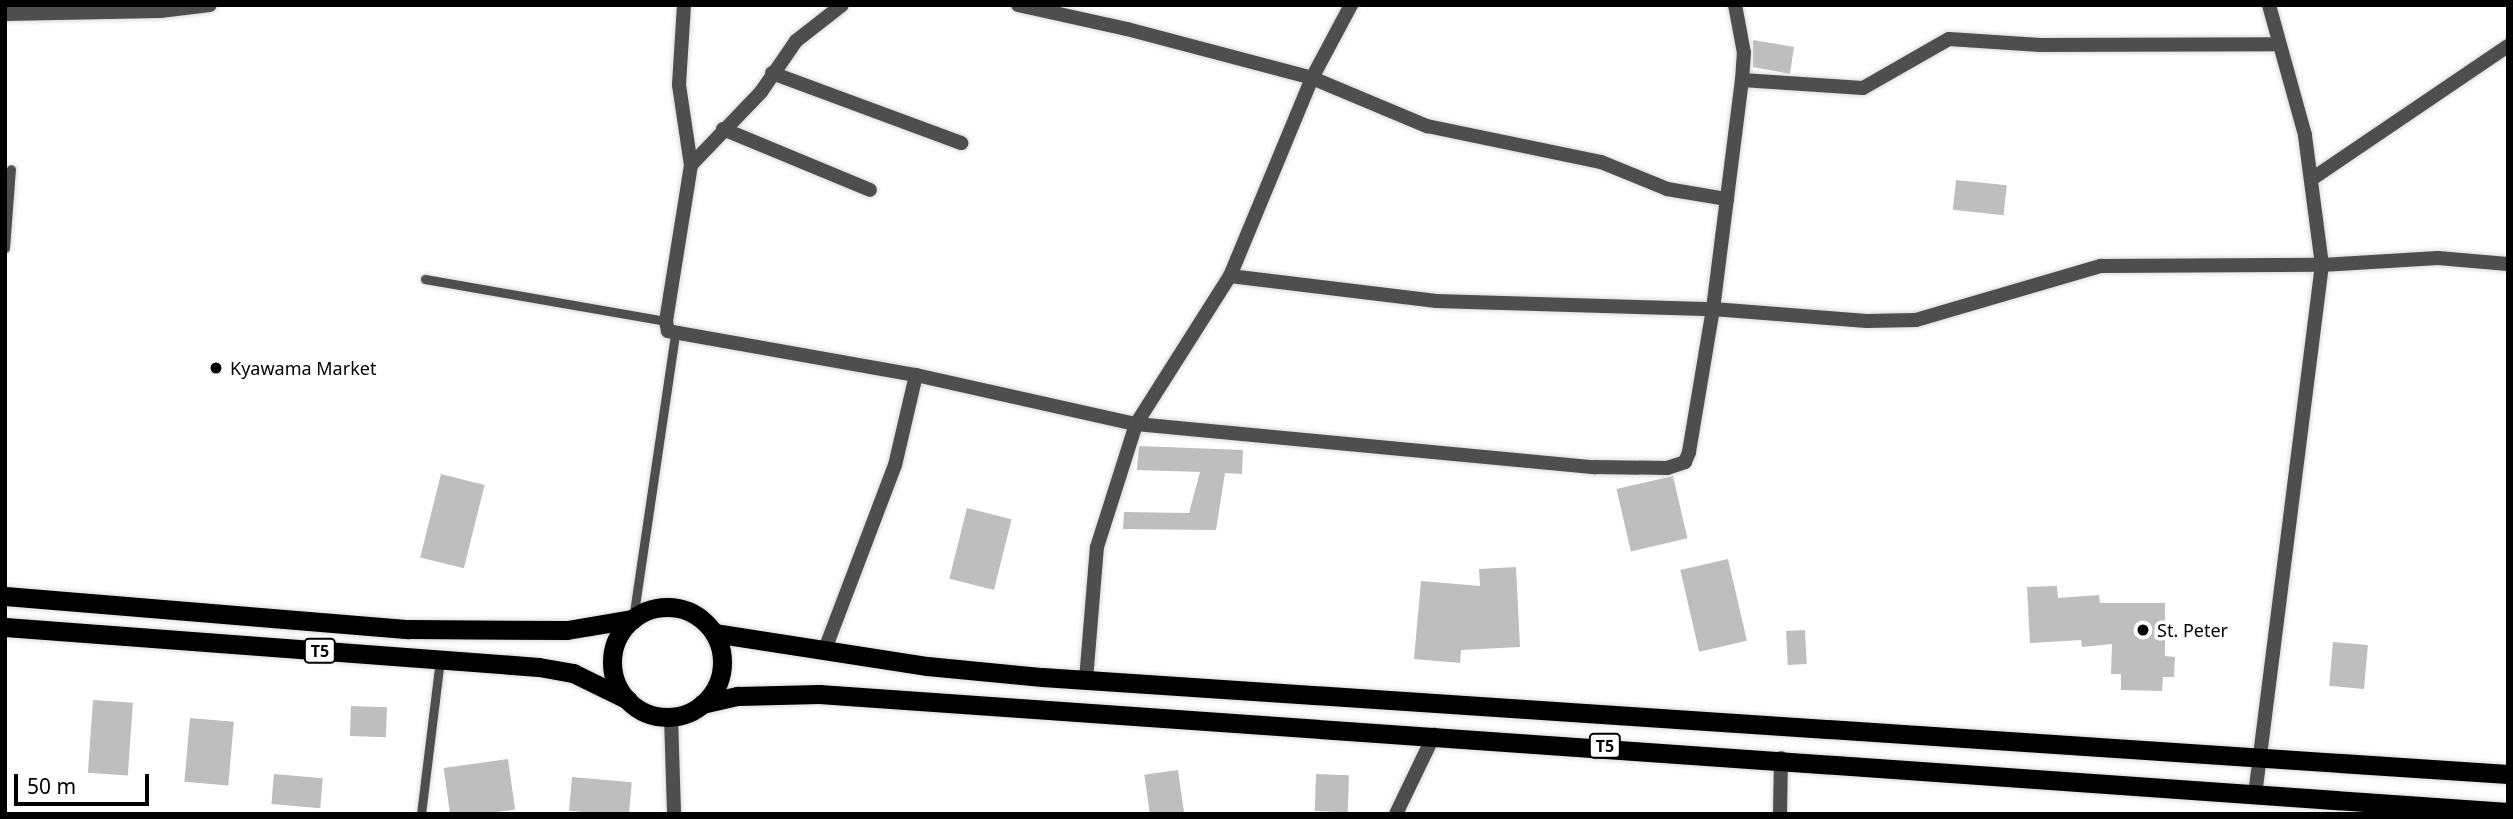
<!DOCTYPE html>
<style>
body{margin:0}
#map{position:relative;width:2513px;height:819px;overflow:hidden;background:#fff;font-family:"Noto Sans",sans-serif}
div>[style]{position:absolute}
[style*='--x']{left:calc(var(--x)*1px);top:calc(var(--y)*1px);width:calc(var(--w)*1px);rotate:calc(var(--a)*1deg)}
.building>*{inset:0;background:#bebebe;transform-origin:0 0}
.roads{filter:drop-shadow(0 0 2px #dbdbdb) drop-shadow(0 0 2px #dbdbdb)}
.service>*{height:9px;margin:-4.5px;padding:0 4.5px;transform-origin:4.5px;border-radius:4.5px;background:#4e4e4e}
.minor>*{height:14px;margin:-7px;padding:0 7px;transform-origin:7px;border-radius:7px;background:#4e4e4e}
.trunk>*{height:19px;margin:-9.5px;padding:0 9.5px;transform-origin:9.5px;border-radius:9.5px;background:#000}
.trunk>.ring{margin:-9.5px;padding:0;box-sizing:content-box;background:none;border:19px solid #000;border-radius:50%}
.dots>*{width:19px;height:19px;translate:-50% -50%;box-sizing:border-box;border:4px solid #fff;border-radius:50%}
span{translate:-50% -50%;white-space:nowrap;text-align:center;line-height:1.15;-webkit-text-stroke:7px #fff;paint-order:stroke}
.shield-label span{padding:2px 5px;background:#fff;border:2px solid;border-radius:5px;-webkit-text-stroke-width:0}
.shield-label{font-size:16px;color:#000;font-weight:700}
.poi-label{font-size:18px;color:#000}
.left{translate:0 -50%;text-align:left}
.frame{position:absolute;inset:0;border:7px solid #000;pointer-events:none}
.scale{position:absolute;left:14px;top:774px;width:135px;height:32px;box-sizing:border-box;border:4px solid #000;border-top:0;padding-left:9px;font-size:21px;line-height:24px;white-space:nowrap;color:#000;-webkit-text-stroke:5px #fff;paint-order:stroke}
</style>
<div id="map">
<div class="building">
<div style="clip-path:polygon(1753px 40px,1794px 47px,1790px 74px,1753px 67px)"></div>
<div style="left:1956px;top:180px;width:51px;height:30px;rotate:6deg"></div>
<div style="clip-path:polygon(1139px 446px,1243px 450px,1242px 474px,1225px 473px,1216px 530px,1123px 529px,1124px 512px,1189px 513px,1200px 472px,1137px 470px)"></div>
<div style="left:441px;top:474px;width:45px;height:86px;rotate:14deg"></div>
<div style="left:1673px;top:476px;width:64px;height:58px;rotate:77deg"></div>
<div style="left:967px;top:508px;width:46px;height:73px;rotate:14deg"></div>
<div style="left:1728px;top:559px;width:84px;height:49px;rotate:77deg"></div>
<div style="clip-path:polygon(1516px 567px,1520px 647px,1461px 650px,1460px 663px,1414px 659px,1421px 581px,1480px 586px,1479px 569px)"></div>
<div style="clip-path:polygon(2057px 586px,2058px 598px,2099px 595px,2100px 603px,2165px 603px,2165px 656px,2175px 657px,2174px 677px,2163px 677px,2162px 691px,2121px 690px,2121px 674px,2111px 674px,2112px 644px,2082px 647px,2081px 640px,2030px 643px,2027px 587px)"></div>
<div style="left:1805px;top:630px;width:34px;height:19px;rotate:87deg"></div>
<div style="left:2333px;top:642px;width:35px;height:44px;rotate:5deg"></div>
<div style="left:93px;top:700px;width:40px;height:73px;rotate:4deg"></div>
<div style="left:351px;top:706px;width:36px;height:30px;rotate:2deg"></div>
<div style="left:190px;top:718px;width:44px;height:64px;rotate:5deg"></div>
<div style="left:508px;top:759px;width:51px;height:65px;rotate:82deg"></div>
<div style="left:1178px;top:770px;width:44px;height:34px;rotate:82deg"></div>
<div style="left:274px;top:774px;width:49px;height:30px;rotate:5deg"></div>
<div style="left:1316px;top:774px;width:33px;height:37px;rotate:2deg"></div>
<div style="left:572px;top:777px;width:60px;height:34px;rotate:5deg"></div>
</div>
<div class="roads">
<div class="service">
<div style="--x:5;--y:248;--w:79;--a:-85.7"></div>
<div style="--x:425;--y:279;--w:245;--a:9.9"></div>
<div style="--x:633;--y:619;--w:286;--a:-81.6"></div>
<div style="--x:421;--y:814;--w:155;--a:-83"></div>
</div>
<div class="minor">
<div style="--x:684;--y:5;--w:80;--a:93.6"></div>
<div style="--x:679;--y:85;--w:81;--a:81.5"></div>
<div style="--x:691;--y:165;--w:158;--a:99.1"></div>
<div style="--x:666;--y:321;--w:10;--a:79"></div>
<div style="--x:668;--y:331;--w:252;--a:10.1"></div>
<div style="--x:916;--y:375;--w:92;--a:103.1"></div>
<div style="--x:895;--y:465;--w:200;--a:110.8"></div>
<div style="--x:1018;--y:5;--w:112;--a:12.4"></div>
<div style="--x:1127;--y:29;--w:191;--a:14.8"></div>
<div style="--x:1312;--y:78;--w:125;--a:22.7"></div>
<div style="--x:1427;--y:126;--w:178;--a:11.7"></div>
<div style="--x:1601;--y:162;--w:71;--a:22.2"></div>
<div style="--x:1667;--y:189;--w:61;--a:9.5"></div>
<div style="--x:5;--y:14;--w:155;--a:-1.1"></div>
<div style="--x:160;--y:11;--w:50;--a:-6.8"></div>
<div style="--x:772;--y:73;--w:202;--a:20.3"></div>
<div style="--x:1742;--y:80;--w:121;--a:3.8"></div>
<div style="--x:1863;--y:88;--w:99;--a:-29.7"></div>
<div style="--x:1949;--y:39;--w:91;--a:3.8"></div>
<div style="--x:2040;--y:45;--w:239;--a:-0.2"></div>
<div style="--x:723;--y:129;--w:159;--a:22.5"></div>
<div style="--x:691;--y:165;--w:101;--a:-46.2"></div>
<div style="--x:761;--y:92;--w:62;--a:-55.5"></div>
<div style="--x:796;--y:41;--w:58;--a:-38"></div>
<div style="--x:2313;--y:178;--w:235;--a:-34.1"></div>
<div style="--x:1230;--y:276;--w:208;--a:6.9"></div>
<div style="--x:1436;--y:301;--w:277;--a:1.7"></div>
<div style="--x:1713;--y:309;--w:231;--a:-82.8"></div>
<div style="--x:1742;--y:80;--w:27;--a:-86"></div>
<div style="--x:1744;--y:53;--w:49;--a:-100.6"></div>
<div style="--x:916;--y:375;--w:225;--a:12.6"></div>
<div style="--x:1136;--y:424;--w:461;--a:5.4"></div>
<div style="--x:1595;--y:467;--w:72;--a:0.8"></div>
<div style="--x:1667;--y:468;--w:19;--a:-18"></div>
<div style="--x:1685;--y:462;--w:11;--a:-68"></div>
<div style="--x:1689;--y:452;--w:145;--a:-80.5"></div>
<div style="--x:1713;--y:309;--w:154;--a:4.5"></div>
<div style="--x:1867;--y:321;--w:49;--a:-1.2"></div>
<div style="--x:1916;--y:320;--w:193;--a:-16.3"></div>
<div style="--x:2101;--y:266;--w:221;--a:-0.3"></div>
<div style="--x:2322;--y:265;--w:116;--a:-3.5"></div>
<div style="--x:2438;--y:258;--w:70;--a:4.9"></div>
<div style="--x:1086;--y:680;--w:133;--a:-85.3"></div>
<div style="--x:1097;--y:547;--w:129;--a:-72.4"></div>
<div style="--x:1136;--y:424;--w:175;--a:-57.6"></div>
<div style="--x:1230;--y:276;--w:214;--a:-67.5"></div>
<div style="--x:1312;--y:78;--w:83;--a:-61.9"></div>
<div style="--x:671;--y:717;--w:97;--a:88.2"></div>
<div style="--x:2255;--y:795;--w:534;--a:-82.8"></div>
<div style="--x:2322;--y:265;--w:131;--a:-97.5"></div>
<div style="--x:2305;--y:135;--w:135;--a:-105.5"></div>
<div style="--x:1396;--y:814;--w:88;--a:-64.3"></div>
<div style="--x:1780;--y:814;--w:56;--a:-89"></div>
</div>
<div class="trunk">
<div style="--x:5;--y:596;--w:405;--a:4.7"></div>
<div style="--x:409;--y:629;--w:158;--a:0.4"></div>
<div style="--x:567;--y:630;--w:67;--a:-9.5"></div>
<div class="ring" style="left:612px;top:607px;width:91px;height:91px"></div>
<div style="--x:5;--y:627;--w:535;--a:4.28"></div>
<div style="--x:539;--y:667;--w:35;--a:10"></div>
<div style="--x:573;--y:673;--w:61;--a:26.1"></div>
<div style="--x:714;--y:633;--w:216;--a:8.8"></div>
<div style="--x:927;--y:666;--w:116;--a:5.5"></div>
<div style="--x:1042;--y:677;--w:1469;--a:3.79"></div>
<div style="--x:702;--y:704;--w:37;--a:-13"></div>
<div style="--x:738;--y:696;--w:81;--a:-1.4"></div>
<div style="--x:819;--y:694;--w:1693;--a:4"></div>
</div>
</div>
<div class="dots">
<div style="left:216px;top:368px;background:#000"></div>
<div style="left:2143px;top:630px;background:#000"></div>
</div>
<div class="shield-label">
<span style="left:320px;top:651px">T5</span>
<span style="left:1605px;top:746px">T5</span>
</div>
<div class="poi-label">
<span class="left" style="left:230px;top:368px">Kyawama Market</span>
<span class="left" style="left:2157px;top:630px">St. Peter</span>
</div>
<div class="frame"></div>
<div class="scale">50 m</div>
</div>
